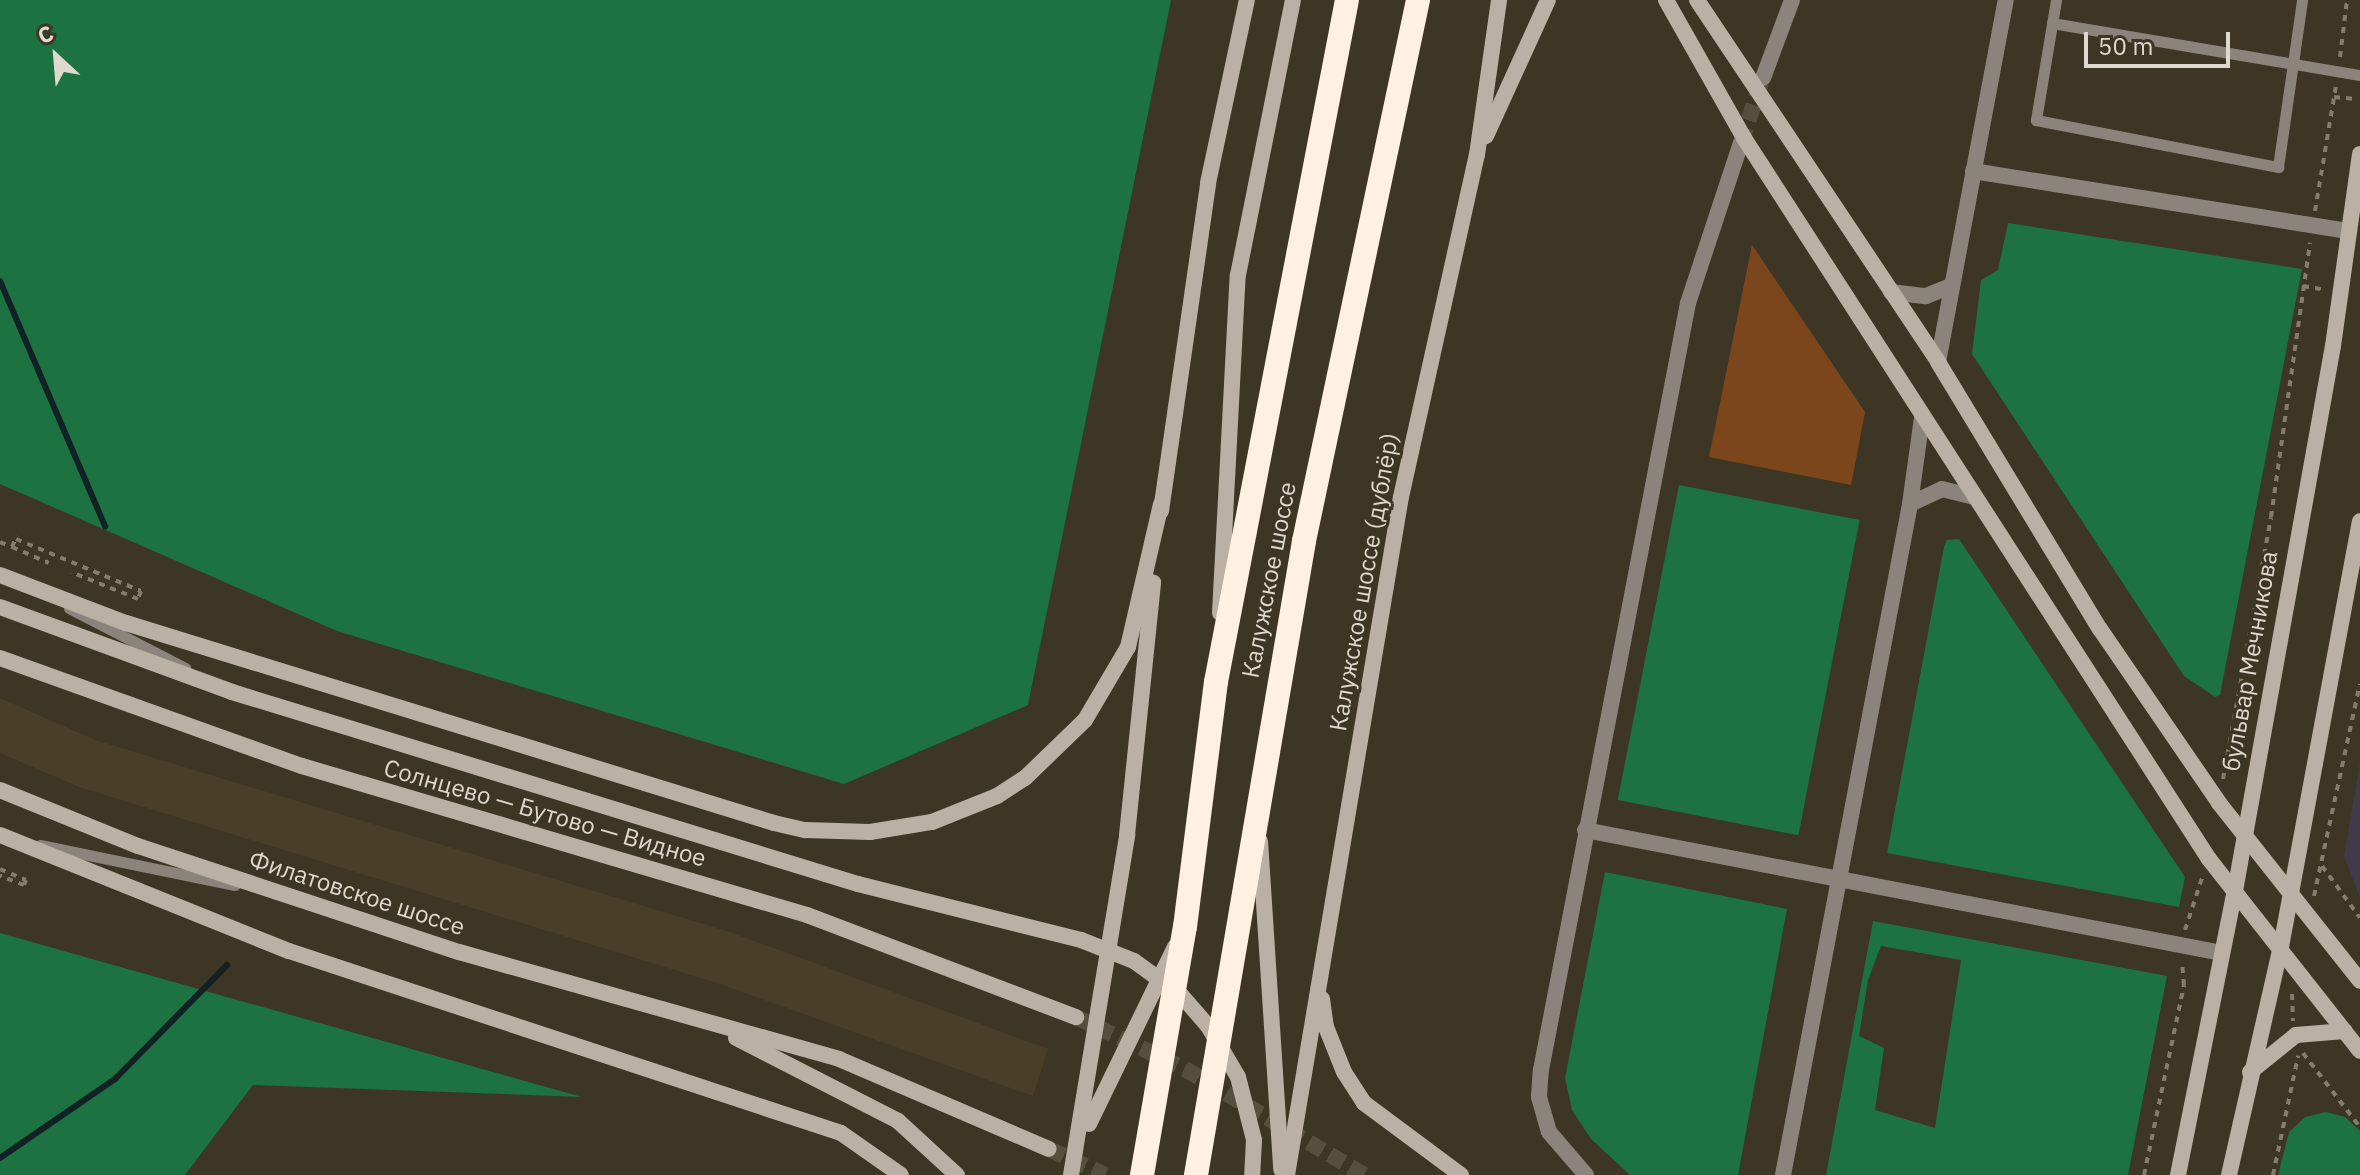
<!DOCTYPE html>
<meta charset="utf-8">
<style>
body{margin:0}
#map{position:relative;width:2360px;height:1175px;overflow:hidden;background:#3e3624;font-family:"IBM Plex Sans",sans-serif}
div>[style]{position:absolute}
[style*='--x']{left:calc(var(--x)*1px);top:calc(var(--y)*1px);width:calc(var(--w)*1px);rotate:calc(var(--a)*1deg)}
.built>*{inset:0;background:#493e27}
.medical>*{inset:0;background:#423a4b}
.green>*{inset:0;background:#1c7240;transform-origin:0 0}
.stream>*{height:6px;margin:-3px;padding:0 3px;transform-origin:3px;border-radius:3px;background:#112125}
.building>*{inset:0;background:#7c461d}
.street-tunnel>*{height:16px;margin-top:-8px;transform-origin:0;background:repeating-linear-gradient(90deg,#564e3e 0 16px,transparent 0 24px)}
.secondary-tunnel>*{height:16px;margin-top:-8px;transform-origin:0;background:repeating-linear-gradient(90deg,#564e3e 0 16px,transparent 0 24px)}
.path>*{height:4px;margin-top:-2px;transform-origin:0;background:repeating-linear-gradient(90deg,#847d6e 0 6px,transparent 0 12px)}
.lane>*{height:11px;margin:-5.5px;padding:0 5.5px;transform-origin:5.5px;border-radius:5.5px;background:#8b847d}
.street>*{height:16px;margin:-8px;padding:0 8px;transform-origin:8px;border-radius:8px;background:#8b847d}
.secondary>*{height:16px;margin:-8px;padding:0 8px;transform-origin:8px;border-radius:8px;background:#bbb0a4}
.highway>*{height:24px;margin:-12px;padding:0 12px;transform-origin:12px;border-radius:12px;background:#fff1e2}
span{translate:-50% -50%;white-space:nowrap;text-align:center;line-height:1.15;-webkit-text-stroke:6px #3e3624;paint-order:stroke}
.street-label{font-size:24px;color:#ded9ce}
.north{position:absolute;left:16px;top:16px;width:80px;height:80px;-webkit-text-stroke:6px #3e3624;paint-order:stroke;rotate:334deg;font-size:22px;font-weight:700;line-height:32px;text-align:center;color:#ded9ce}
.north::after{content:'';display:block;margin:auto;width:28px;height:36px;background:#ded9ce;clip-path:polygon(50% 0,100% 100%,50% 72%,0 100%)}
.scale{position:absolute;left:2084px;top:32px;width:146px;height:36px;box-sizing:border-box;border:4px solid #ded9ce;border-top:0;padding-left:10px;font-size:24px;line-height:28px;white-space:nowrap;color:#ded9ce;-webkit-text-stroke:6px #3e3624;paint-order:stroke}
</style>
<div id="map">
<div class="built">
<div style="clip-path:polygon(0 698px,95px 740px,733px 933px,1048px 1049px,1033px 1096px,717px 983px,79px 787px,0 753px)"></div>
</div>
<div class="medical">
<div style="clip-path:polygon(2360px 763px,2360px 898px,2344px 856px)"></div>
</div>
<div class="green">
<div style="clip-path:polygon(0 0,1171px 0,1028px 705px,844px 784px,337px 631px,0 484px)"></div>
<div style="clip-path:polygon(2008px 223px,2302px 269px,2220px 695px,2215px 697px,2184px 676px,1972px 354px,1981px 280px,1998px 270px)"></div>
<div style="left:1679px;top:485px;width:184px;height:321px;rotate:11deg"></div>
<div style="clip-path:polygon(1959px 539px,2185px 877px,2179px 907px,1887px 853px,1944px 547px,1947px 540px)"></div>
<div style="clip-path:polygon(1605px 872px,1787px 909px,1738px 1175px,1630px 1175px,1591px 1139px,1572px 1110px,1565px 1078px)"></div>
<div style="clip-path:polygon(evenodd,1873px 921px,2167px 976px,2128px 1175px,1826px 1175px,1873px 921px,1881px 946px,1961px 960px,1935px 1128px,1875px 1110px,1884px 1048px,1859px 1036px,1868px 980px,1881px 946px)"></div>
<div style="clip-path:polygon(0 933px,582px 1097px,253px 1085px,185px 1175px,0 1175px)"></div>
<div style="clip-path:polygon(2326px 1112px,2345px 1117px,2360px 1131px,2360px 1175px,2278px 1175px,2289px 1132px,2305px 1117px)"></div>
</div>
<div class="stream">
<div style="--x:0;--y:281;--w:267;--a:66.8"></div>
<div style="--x:0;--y:1158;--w:140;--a:-34.5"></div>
<div style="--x:115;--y:1079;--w:160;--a:-45.5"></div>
</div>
<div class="building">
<div style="clip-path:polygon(1752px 245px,1865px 412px,1851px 485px,1709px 457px)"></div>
</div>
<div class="street-tunnel">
<div style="--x:1741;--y:143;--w:63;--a:-71.6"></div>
</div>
<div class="secondary-tunnel">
<div style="--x:1076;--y:1017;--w:121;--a:25.5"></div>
<div style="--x:1185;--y:1069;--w:208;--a:30.6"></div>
<div style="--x:1049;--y:1149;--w:62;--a:24.9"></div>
</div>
<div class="path">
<div style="--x:2340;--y:57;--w:57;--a:-83"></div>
<div style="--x:2334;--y:97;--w:22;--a:5"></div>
<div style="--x:2315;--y:211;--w:128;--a:-80.5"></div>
<div style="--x:2303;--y:286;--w:22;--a:10"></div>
<div style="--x:16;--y:539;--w:135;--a:22.6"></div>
<div style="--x:141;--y:591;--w:9;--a:111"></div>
<div style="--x:138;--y:599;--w:72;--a:-158.1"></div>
<div style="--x:0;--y:542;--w:13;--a:23"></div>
<div style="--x:12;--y:547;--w:12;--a:-66"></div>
<div style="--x:12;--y:547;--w:40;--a:23.4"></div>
<div style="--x:2223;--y:779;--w:266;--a:-79.6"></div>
<div style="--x:2271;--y:517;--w:277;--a:-81.9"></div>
<div style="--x:2322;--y:866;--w:64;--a:53.8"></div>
<div style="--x:0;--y:869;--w:28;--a:23"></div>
<div style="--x:26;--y:880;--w:5;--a:112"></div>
<div style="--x:24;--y:885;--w:26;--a:-159"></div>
<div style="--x:2314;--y:896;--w:217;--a:-77.8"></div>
<div style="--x:2185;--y:930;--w:55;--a:-71.9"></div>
<div style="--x:2292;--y:994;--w:27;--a:88"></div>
<div style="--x:2303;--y:1053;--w:93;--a:52.4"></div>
<div style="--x:2144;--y:1175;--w:194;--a:-78.1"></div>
<div style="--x:2184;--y:985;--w:23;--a:-95"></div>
<div style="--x:2273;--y:1175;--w:122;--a:-78.1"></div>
</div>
<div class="lane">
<div style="--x:2056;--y:0;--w:122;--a:99.5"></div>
<div style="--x:2036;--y:120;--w:247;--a:11"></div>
<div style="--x:2278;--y:167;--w:169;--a:-81.8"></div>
<div style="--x:2052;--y:23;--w:312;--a:9.6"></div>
<div style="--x:69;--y:608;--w:131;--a:27.3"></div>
<div style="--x:40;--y:845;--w:199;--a:11.6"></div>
</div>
<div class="street">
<div style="--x:1763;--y:78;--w:83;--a:-69.6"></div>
<div style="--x:1973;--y:171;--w:381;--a:9.1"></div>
<div style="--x:1891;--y:292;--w:35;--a:7"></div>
<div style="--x:1926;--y:296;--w:27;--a:-22"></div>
<div style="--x:1938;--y:362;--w:368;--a:-79.4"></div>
<div style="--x:1910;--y:504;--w:35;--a:-25"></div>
<div style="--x:1942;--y:489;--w:30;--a:14"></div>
<div style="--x:1585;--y:830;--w:649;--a:10.93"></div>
<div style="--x:1586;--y:1175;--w:57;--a:-130.7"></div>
<div style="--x:1549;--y:1132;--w:37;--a:-106"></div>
<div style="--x:1539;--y:1096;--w:26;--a:-86"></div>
<div style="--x:1541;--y:1070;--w:781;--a:-79.15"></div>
<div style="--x:1688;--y:303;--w:169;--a:-71.7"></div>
<div style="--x:1783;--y:1175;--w:683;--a:-79.28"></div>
<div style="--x:1910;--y:504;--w:88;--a:-82.1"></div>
</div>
<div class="secondary">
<div style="--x:1666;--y:0;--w:159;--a:60.5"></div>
<div style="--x:1744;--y:138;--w:858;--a:57.18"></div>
<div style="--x:2209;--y:859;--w:244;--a:51.8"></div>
<div style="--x:1697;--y:0;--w:435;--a:56.3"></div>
<div style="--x:1938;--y:362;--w:312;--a:58.8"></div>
<div style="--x:2100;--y:629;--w:211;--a:55.6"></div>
<div style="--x:2219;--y:803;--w:227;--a:51.6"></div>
<div style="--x:1486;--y:136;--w:149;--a:-65.5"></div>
<div style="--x:1161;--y:511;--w:331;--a:-81.8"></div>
<div style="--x:1208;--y:183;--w:187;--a:-78"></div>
<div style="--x:0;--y:575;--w:135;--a:20.9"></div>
<div style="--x:126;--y:623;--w:678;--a:17.15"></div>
<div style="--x:774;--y:823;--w:32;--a:13"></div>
<div style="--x:805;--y:830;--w:65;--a:1.8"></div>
<div style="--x:870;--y:832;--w:63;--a:-9.2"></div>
<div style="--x:932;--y:822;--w:70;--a:-21.8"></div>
<div style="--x:997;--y:796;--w:33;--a:-33"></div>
<div style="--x:1025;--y:778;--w:83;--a:-44"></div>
<div style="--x:1085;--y:720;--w:85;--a:-59.5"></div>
<div style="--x:1128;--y:647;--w:147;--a:-77"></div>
<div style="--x:0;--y:607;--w:247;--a:20.1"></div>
<div style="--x:232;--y:692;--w:655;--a:17.05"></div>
<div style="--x:858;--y:884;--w:230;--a:14.1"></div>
<div style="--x:1081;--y:940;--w:57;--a:21.6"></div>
<div style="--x:1134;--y:961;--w:58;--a:35.9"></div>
<div style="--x:1181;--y:995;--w:41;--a:48.9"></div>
<div style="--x:1208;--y:1026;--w:59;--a:59.5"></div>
<div style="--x:1238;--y:1077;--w:65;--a:75.7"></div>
<div style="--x:1254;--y:1140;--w:35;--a:93"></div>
<div style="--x:1220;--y:613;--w:338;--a:-87"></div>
<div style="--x:1238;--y:275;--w:280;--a:-78.7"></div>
<div style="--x:0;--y:658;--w:321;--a:19.7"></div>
<div style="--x:302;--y:766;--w:527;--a:16.44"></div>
<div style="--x:807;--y:915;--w:288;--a:20.8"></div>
<div style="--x:0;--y:790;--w:149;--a:22.1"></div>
<div style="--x:138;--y:846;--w:338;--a:18.3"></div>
<div style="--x:459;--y:952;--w:395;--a:15.7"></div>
<div style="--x:839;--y:1059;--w:228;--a:23.2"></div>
<div style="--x:0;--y:835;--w:311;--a:21.9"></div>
<div style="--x:289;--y:951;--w:581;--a:18.25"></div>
<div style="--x:841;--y:1133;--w:73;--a:35"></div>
<div style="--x:1260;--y:841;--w:329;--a:86.3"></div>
<div style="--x:1322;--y:999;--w:28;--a:82"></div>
<div style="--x:1326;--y:1027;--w:48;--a:68.2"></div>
<div style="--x:1344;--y:1072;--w:37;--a:57"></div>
<div style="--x:1364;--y:1103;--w:121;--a:36.6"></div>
<div style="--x:736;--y:1038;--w:182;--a:27.1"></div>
<div style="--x:898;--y:1121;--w:80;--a:42.5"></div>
<div style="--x:2250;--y:1072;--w:59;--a:-38.8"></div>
<div style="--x:2296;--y:1035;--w:49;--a:-4.7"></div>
<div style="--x:1089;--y:1124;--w:197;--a:-64.1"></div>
<div style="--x:1071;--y:1175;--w:345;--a:-80.6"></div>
<div style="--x:1127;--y:835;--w:254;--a:-84.1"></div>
<div style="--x:1287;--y:1175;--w:688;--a:-80.46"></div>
<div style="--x:1401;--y:497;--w:350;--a:-77.5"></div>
<div style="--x:1477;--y:155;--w:157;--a:-81.9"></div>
<div style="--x:2178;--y:1175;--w:290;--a:-78.7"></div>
<div style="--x:2235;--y:891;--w:554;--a:-79.81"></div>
<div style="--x:2333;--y:346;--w:194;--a:-82"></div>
<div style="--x:2229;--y:1175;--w:234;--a:-77.2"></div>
<div style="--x:2281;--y:947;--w:433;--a:-79.5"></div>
</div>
<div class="highway">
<div style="--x:1142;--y:1175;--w:252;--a:-80.2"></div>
<div style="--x:1185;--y:927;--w:247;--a:-82.8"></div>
<div style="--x:1216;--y:682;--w:694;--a:-79.13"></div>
<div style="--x:1196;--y:1175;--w:643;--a:-80.33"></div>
<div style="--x:1304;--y:541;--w:553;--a:-78.1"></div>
</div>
<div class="street-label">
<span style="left:1269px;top:580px;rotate:-79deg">Калужское шоссе</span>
<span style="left:1364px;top:582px;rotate:-80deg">Калужское шоссе (дублёр)</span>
<span style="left:2250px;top:661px;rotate:-80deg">бульвар Мечникова</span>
<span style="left:545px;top:813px;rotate:16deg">Солнцево — Бутово — Видное</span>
<span style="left:357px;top:893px;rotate:18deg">Филатовское шоссе</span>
</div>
<div class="north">С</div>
<div class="scale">50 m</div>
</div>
